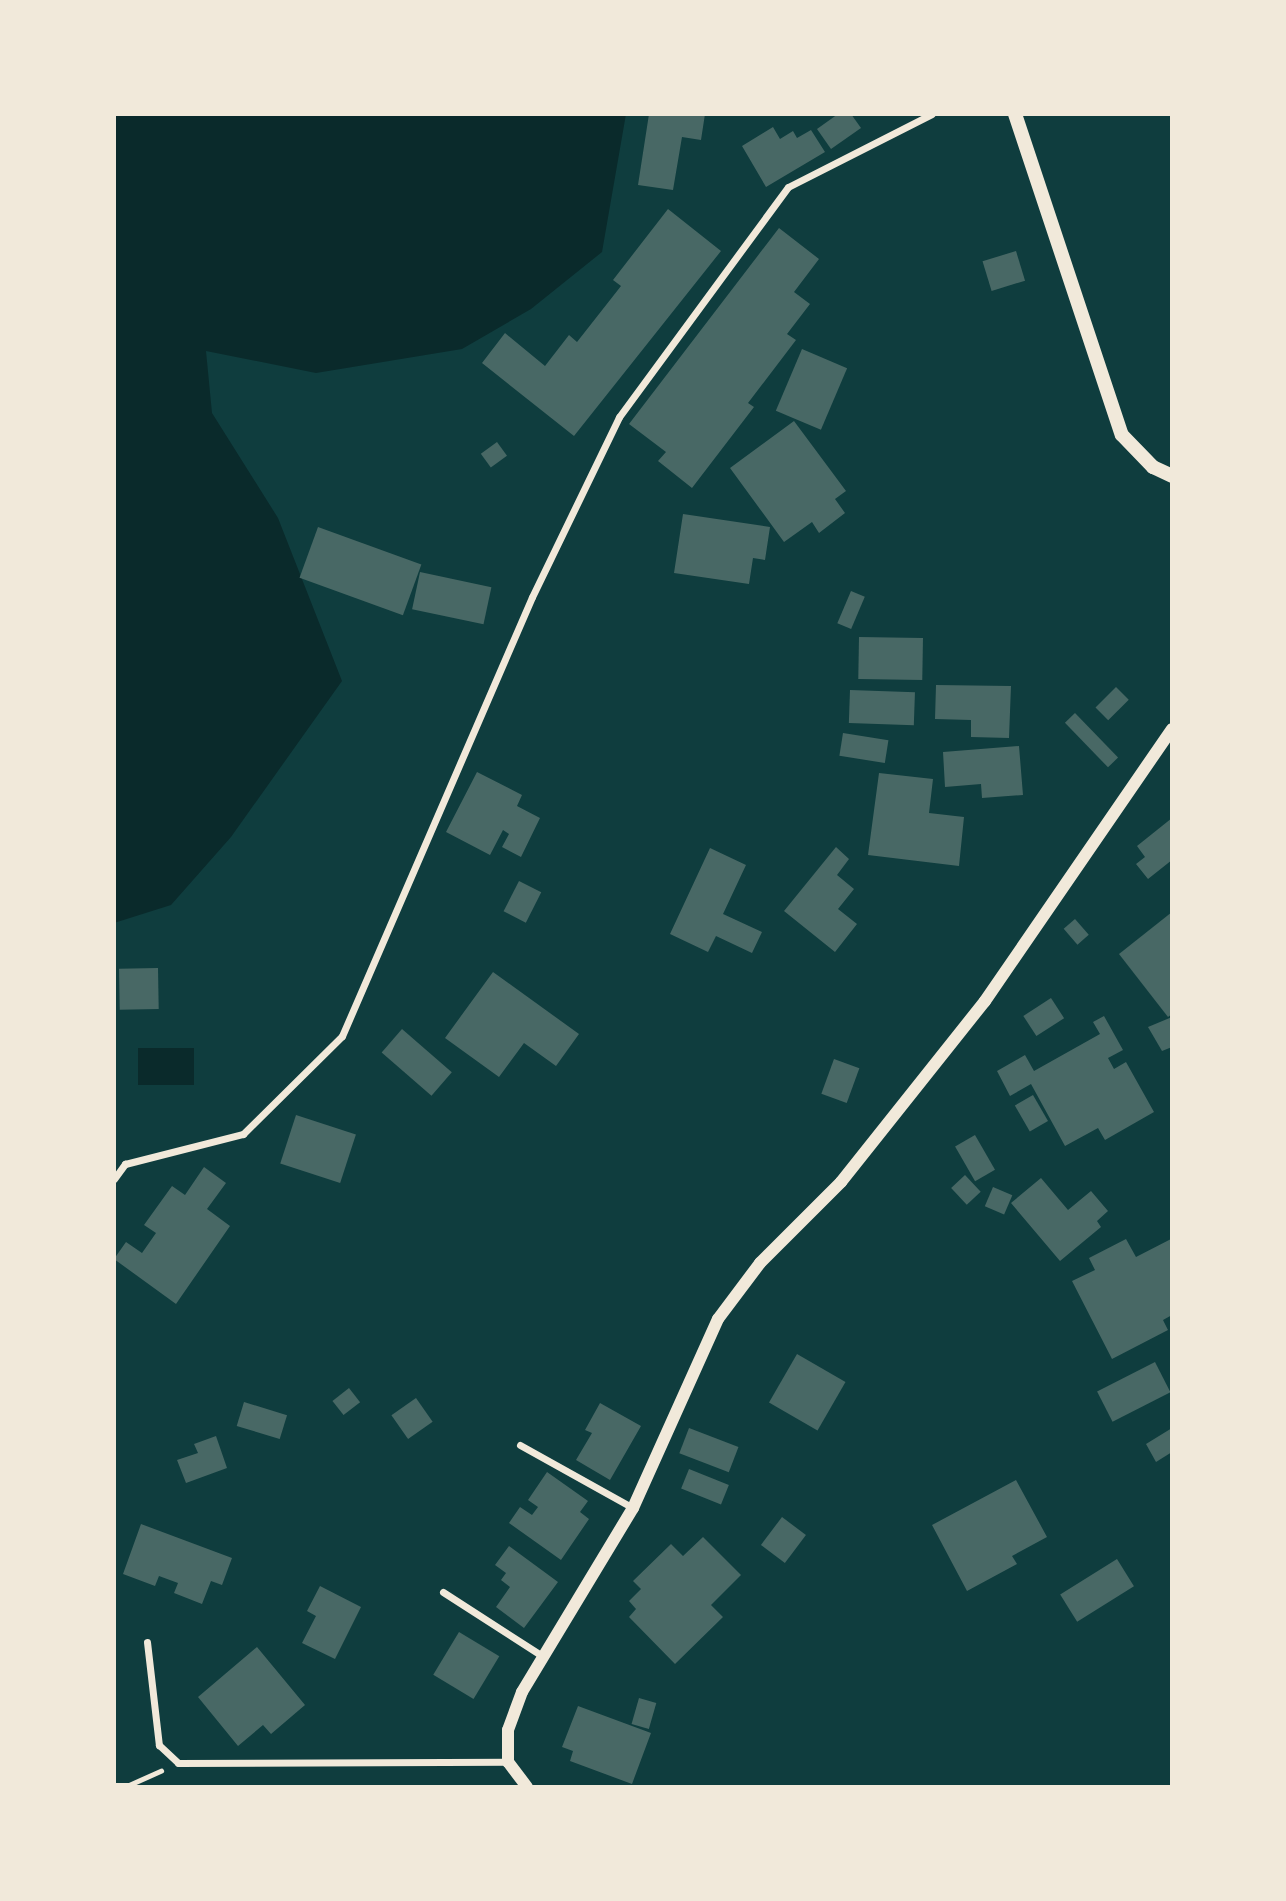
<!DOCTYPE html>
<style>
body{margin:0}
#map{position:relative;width:1286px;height:1901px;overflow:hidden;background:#0f3d3e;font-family:"Source Sans 3",sans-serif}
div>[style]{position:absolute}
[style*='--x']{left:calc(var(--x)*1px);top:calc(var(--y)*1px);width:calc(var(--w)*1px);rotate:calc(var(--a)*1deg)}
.water>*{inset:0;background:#0a2a2b;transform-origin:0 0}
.building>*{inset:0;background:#486865;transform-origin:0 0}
.path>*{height:4.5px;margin:-2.25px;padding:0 2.25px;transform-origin:2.25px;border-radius:2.25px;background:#f1e9da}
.minor>*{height:7px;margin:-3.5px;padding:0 3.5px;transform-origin:3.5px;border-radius:3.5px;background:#f1e9da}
.tertiary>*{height:12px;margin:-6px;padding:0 6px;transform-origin:6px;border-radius:6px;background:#f1e9da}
.secondary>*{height:14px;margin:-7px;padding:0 7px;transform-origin:7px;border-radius:7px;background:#f1e9da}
span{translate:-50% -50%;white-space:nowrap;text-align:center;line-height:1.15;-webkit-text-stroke:7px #f1e9da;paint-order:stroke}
.frame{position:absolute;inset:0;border:116px solid #f1e9da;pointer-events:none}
</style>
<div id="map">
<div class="water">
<div style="clip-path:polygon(114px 114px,626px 114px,602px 252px,531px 309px,462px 349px,316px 373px,206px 351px,212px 413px,278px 518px,342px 681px,231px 837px,171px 905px,114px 923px)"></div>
<div style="left:138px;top:1048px;width:56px;height:37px"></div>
</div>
<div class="building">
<div style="clip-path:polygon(649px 114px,705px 114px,701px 140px,682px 137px,673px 190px,638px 185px)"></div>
<div style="clip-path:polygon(838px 114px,851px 114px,861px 128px,831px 149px,817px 129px)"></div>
<div style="clip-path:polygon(773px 127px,780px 139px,793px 131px,797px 138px,811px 130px,825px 152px,766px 187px,742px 146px)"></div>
<div style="clip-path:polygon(668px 209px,721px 251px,574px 436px,482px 363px,505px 333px,545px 366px,569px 335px,577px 342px,621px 286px,613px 280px)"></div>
<div style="clip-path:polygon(779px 228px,819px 259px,794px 292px,810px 304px,787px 334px,796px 340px,748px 403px,754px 407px,692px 488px,658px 461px,666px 452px,629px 424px)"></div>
<div style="left:1016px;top:251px;width:31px;height:35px;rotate:73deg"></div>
<div style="left:802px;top:349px;width:49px;height:67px;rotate:23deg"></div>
<div style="clip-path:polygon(794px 421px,846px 491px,835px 499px,845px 513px,819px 533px,812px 522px,784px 542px,730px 468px)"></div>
<div style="left:497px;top:442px;width:17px;height:20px;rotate:54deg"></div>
<div style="clip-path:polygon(683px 514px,770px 527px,765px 560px,753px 558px,749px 584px,674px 573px)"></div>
<div style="left:318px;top:527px;width:110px;height:54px;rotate:20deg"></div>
<div style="left:420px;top:572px;width:73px;height:38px;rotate:12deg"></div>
<div style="left:851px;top:591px;width:15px;height:35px;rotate:23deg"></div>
<div style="left:859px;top:637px;width:64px;height:42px;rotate:1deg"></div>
<div style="clip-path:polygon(936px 685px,1011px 686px,1009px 738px,971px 737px,971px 720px,935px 719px)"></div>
<div style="left:1116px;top:687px;width:18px;height:29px;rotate:45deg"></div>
<div style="left:850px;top:690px;width:65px;height:33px;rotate:2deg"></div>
<div style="left:1075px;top:713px;width:62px;height:14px;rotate:46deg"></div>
<div style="left:843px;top:733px;width:46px;height:23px;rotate:9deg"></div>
<div style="clip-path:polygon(1019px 746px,1023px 795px,982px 798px,981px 784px,945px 787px,943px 752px)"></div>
<div style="clip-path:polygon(477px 772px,522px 795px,517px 806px,540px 818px,521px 857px,502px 847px,509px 834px,503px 830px,490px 855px,446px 832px)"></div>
<div style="clip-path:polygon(879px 773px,933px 779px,929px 813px,964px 817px,959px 866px,868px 855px)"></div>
<div style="clip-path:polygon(1172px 818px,1172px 860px,1148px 879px,1136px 864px,1145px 857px,1137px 846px)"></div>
<div style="clip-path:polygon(836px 847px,849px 859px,837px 875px,854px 889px,838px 909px,857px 924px,835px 952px,784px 911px)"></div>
<div style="clip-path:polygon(710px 848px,746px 865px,723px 914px,762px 932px,752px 953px,716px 936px,708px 952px,670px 934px)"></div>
<div style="left:519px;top:881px;width:25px;height:34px;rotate:27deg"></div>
<div style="clip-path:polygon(1172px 912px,1172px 1014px,1168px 1017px,1119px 954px)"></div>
<div style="left:1075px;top:919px;width:21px;height:15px;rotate:49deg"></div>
<div style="left:158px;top:968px;width:41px;height:39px;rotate:89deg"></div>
<div style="clip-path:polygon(493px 972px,579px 1034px,556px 1066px,524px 1043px,499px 1077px,445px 1038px)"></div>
<div style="left:1051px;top:998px;width:24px;height:33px;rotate:57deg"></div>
<div style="clip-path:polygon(1104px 1016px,1123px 1050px,1108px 1058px,1114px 1069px,1126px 1062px,1154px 1112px,1105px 1140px,1098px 1128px,1065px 1146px,1031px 1084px,1010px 1096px,997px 1071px,1025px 1055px,1034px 1071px,1100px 1034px,1093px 1022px)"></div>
<div style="clip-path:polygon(1172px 1017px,1172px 1047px,1162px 1051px,1148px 1027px)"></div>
<div style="left:402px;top:1029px;width:66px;height:31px;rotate:41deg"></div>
<div style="left:834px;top:1059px;width:27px;height:37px;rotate:20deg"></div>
<div style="left:1033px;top:1095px;width:30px;height:21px;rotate:60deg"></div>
<div style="left:296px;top:1115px;width:63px;height:51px;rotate:18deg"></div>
<div style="left:975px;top:1135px;width:40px;height:23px;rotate:60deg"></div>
<div style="clip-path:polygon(204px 1167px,226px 1183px,207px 1209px,230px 1226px,176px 1304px,114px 1259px,126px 1242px,142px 1253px,156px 1233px,144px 1225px,172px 1186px,185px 1195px)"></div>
<div style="left:965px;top:1175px;width:23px;height:19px;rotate:47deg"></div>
<div style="clip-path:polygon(1041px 1178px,1068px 1210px,1091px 1191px,1108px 1211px,1097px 1221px,1101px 1227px,1060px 1261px,1011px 1203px)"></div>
<div style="left:993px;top:1187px;width:21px;height:21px;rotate:23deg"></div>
<div style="clip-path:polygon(1126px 1239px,1136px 1257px,1171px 1239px,1172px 1315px,1163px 1320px,1168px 1330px,1112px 1359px,1072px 1281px,1095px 1270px,1089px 1258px)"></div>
<div style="left:797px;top:1354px;width:56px;height:56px;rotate:30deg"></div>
<div style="left:1155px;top:1362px;width:34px;height:65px;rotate:63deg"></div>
<div style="left:349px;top:1388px;width:18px;height:21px;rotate:52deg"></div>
<div style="left:416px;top:1398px;width:29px;height:30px;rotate:55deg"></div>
<div style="left:244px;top:1402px;width:45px;height:25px;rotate:17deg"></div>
<div style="clip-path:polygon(600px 1403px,641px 1426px,610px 1480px,576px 1460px,592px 1433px,585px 1430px)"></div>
<div style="left:689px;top:1428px;width:53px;height:27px;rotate:21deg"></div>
<div style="clip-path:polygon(1172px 1428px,1172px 1452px,1156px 1462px,1146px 1444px)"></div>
<div style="clip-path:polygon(216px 1436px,227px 1468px,186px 1483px,177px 1460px,198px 1453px,194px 1444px)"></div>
<div style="left:689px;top:1469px;width:43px;height:21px;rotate:22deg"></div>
<div style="clip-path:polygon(547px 1472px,588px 1501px,580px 1512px,589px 1519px,561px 1560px,509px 1523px,520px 1507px,532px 1515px,538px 1507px,528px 1500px)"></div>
<div style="clip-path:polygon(1016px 1480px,1047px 1537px,1012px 1556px,1017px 1564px,967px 1591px,932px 1525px)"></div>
<div style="left:782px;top:1517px;width:30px;height:35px;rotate:37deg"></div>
<div style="clip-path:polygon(141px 1524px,232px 1558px,222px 1585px,211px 1581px,202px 1604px,174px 1593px,178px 1583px,159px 1576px,155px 1586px,123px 1574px)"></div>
<div style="clip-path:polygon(703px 1537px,741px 1575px,711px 1605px,723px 1617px,675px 1664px,629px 1617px,636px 1609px,629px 1601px,641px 1589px,633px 1581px,671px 1544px,683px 1556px)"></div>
<div style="clip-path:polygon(509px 1546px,558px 1582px,524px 1628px,496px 1607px,510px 1587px,501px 1580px,506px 1573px,495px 1565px)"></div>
<div style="left:1117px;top:1559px;width:32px;height:67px;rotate:58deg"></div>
<div style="clip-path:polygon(320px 1586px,361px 1607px,335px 1659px,302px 1643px,316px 1616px,307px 1611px)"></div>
<div style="left:459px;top:1632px;width:47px;height:50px;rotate:31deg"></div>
<div style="clip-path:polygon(257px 1647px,305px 1705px,271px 1734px,263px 1725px,238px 1746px,198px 1697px)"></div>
<div style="left:639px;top:1698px;width:18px;height:27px;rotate:16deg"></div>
<div style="clip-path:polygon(578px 1706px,651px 1733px,632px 1784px,570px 1761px,573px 1751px,562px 1747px)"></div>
</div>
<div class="path">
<div style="--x:114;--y:1785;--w:15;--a:0"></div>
<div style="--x:129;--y:1785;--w:35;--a:-24"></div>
</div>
<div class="minor">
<div style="--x:114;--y:1179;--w:19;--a:-54"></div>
<div style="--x:125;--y:1164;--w:122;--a:-14.3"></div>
<div style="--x:243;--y:1134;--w:139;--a:-44.7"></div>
<div style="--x:342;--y:1036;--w:478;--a:-66.6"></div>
<div style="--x:532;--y:597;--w:200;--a:-64.2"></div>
<div style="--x:619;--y:417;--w:285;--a:-53.7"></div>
<div style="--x:788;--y:187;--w:161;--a:-26.9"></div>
<div style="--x:520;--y:1445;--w:129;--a:29.1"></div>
<div style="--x:443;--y:1592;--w:120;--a:32.8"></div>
<div style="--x:147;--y:1642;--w:104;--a:83.4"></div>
<div style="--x:159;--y:1745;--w:26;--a:43"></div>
<div style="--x:178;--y:1763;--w:330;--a:-0.2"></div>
</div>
<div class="tertiary">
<div style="--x:527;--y:1787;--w:31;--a:-127"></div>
<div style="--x:508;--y:1762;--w:32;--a:-90"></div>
<div style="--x:508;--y:1730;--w:40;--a:-69.8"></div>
<div style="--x:522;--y:1692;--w:215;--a:-58.9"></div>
<div style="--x:633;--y:1508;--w:207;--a:-65.8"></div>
<div style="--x:718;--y:1319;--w:70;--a:-53.1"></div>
<div style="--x:760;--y:1263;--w:115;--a:-45"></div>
<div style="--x:841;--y:1182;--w:231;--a:-51.5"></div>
<div style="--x:985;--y:1001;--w:330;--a:-55.5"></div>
</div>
<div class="secondary">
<div style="--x:1015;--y:114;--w:338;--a:71.6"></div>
<div style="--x:1122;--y:435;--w:45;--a:45.9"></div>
<div style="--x:1153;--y:467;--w:21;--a:25"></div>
</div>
<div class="frame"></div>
</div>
